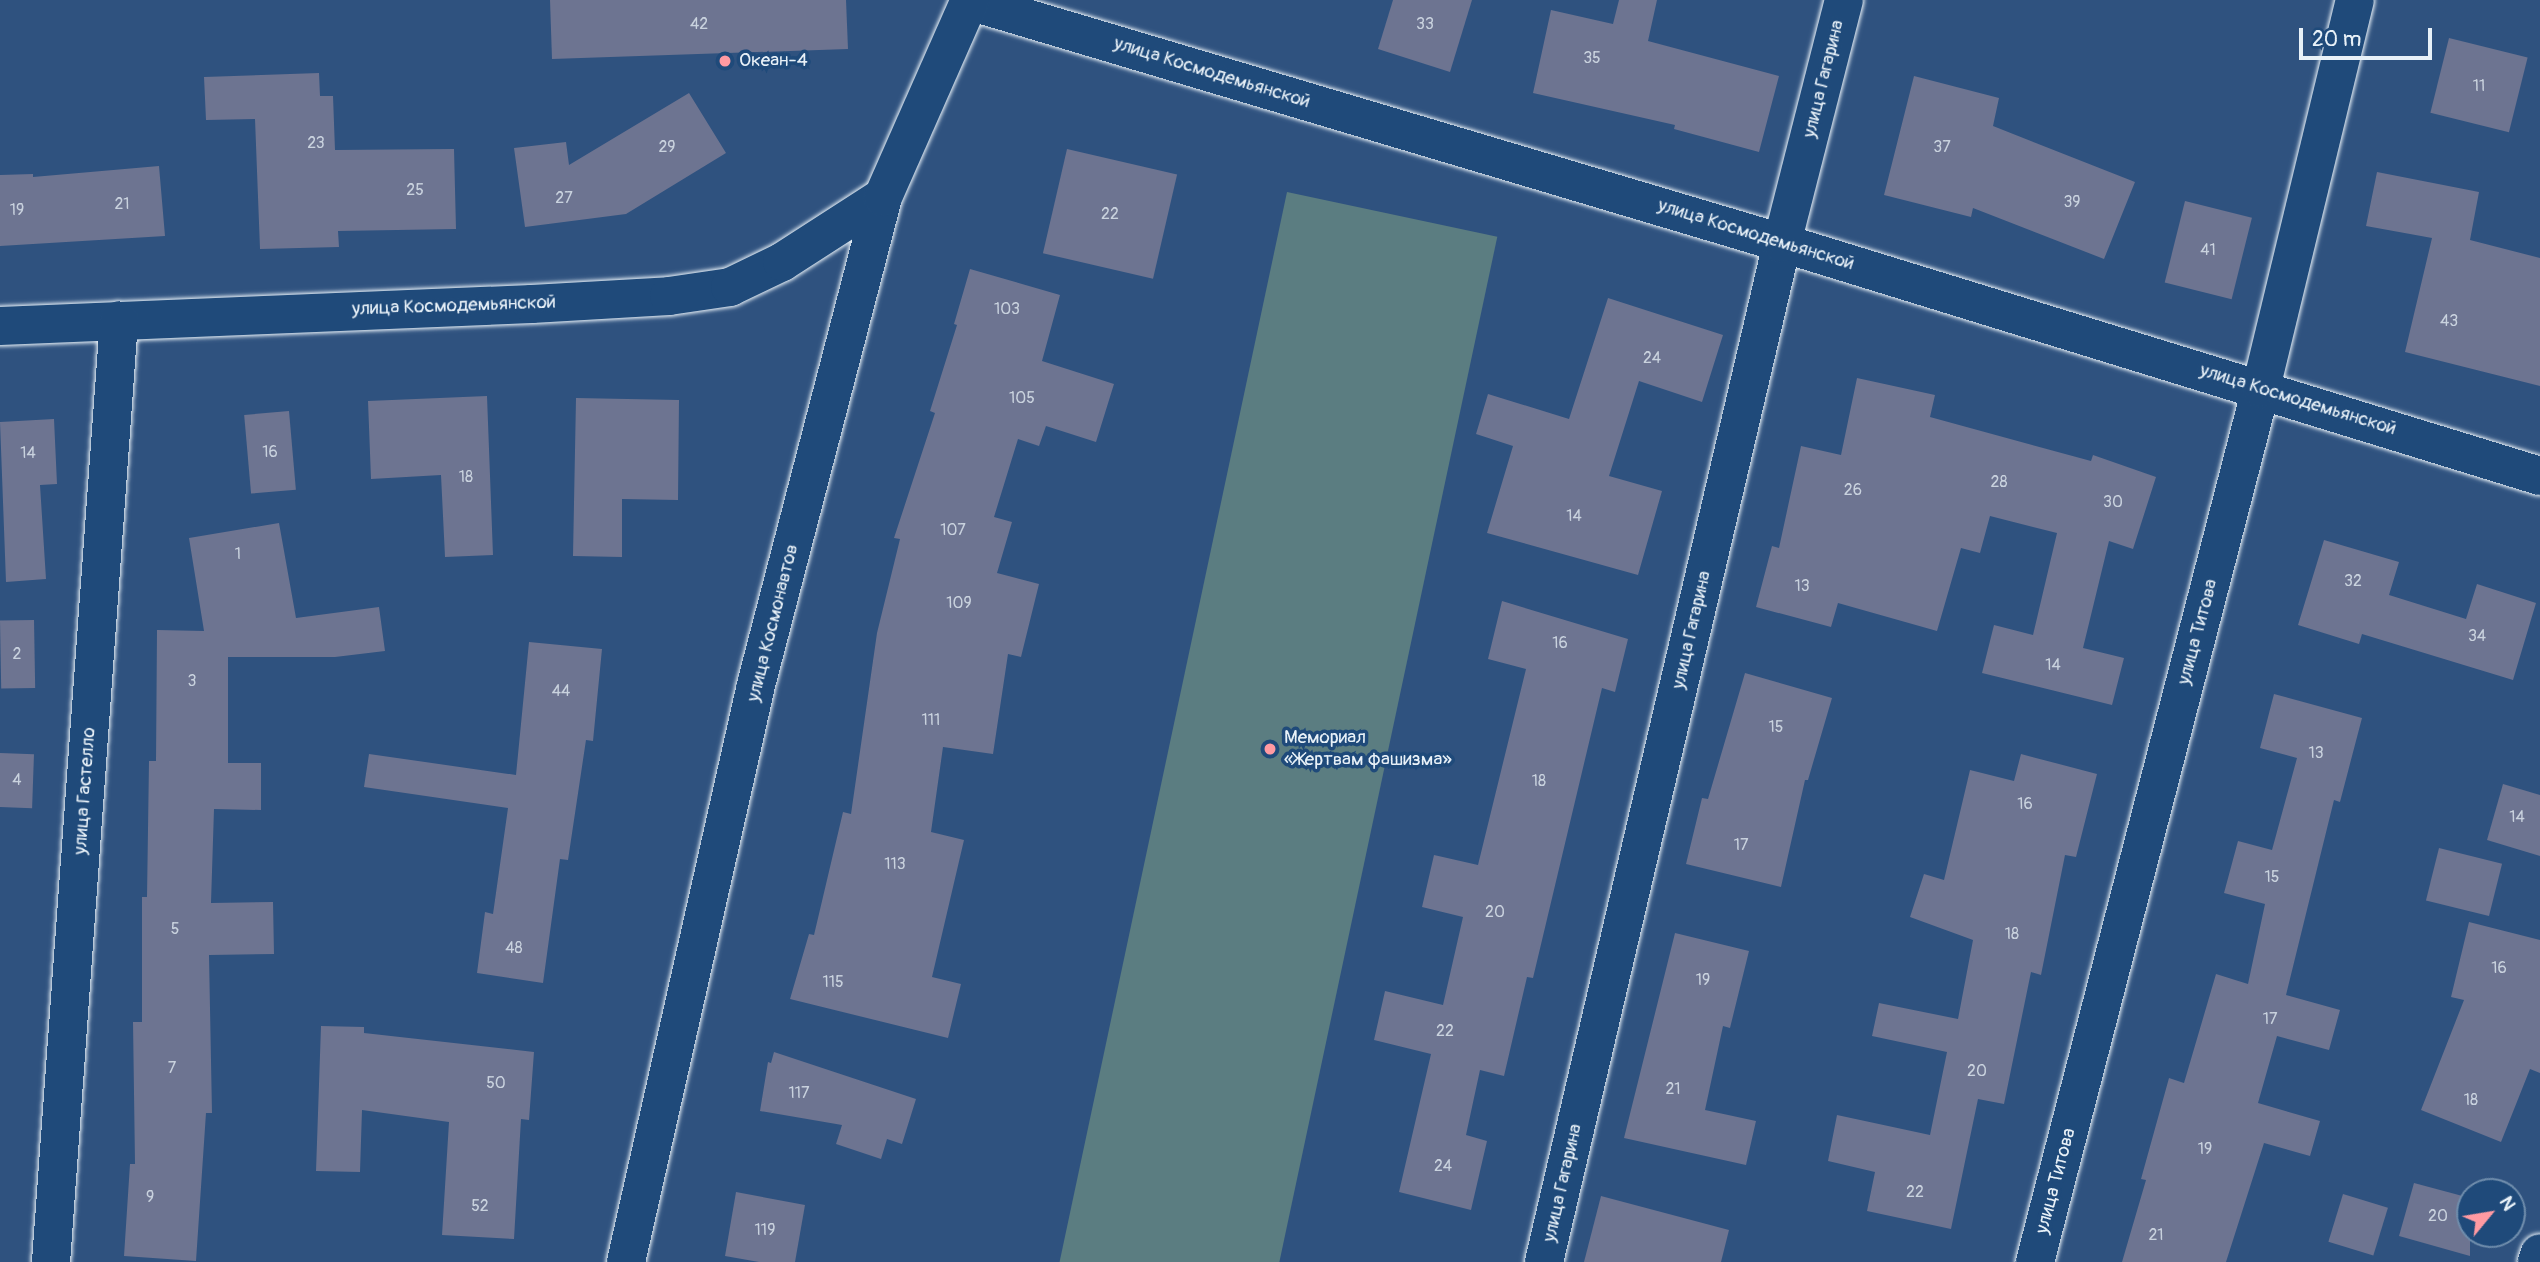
<!DOCTYPE html>
<meta charset="utf-8">
<style>
body{margin:0}
#map{position:relative;width:2540px;height:1262px;overflow:hidden;background:#2f527f;font-family:Pangolin,sans-serif}
div>[style]{position:absolute}
[style*='--x']{left:calc(var(--x)*1px);top:calc(var(--y)*1px);width:calc(var(--w)*1px);rotate:calc(var(--a)*1deg)}
.green>*{inset:0;background:#5b7d81;transform-origin:0 0}
.building>*{inset:0;background:#6d7491;transform-origin:0 0}
.roads{filter:drop-shadow(0 0 2px #e8f1f8) drop-shadow(0 0 2px #e8f1f8)}
.minor>*{height:38px;margin:-19px;padding:0 19px;transform-origin:19px;border-radius:19px;background:#1f4a7a}
.dots>*{width:19px;height:19px;translate:-50% -50%;box-sizing:border-box;border:4px solid #1f4a7a;border-radius:50%}
span{translate:-50% -50%;white-space:nowrap;text-align:center;line-height:1.15;-webkit-text-stroke:7px #1f4a7a;paint-order:stroke}
.number-label{font-size:16px;color:#c9d2de}
.number-label span{-webkit-text-stroke-width:0}
.poi-label{font-size:19px;color:#e8f1f8}
.left{translate:0 -50%;text-align:left}
.street-label{font-size:19px;color:#e8f1f8}
.north{position:absolute;left:2456px;top:1178px;width:70px;height:70px;box-sizing:border-box;background:#1f4a7a;border:2px solid #6f8dac;border-radius:50%;rotate:60deg;font-size:19px;font-weight:700;line-height:28px;text-align:center;color:#e8f1f8}
.north::after{content:'';display:block;margin:auto;width:24px;height:32px;background:#ff9aa2;clip-path:polygon(50% 0,100% 100%,50% 72%,0 100%)}
.scale{position:absolute;left:2299px;top:28px;width:133px;height:32px;box-sizing:border-box;border:4px solid #e8f1f8;border-top:0;padding-left:9px;font-size:21px;line-height:24px;white-space:nowrap;color:#e8f1f8;-webkit-text-stroke:5px #1f4a7a;paint-order:stroke}
</style>
<div id="map">
<div class="green">
<div style="left:1287px;top:192px;width:215px;height:1099px;rotate:12deg"></div>
</div>
<div class="building">
<div style="clip-path:polygon(550px 0,846px 0,848px 49px,552px 59px)"></div>
<div style="clip-path:polygon(1393px 0,1472px 0,1450px 72px,1378px 49px)"></div>
<div style="clip-path:polygon(1619px 0,1657px 0,1648px 41px,1779px 76px,1759px 152px,1674px 129px,1675px 125px,1533px 93px,1551px 10px,1613px 24px)"></div>
<div style="left:2449px;top:38px;width:81px;height:77px;rotate:14deg"></div>
<div style="clip-path:polygon(319px 73px,320px 96px,333px 96px,335px 150px,454px 149px,456px 229px,338px 231px,339px 247px,260px 249px,255px 119px,206px 120px,204px 77px)"></div>
<div style="clip-path:polygon(1914px 76px,1999px 98px,1993px 126px,2135px 182px,2104px 259px,1973px 208px,1971px 217px,1884px 195px)"></div>
<div style="clip-path:polygon(689px 93px,726px 153px,626px 214px,525px 227px,514px 148px,566px 142px,569px 165px)"></div>
<div style="left:1067px;top:149px;width:113px;height:107px;rotate:13deg"></div>
<div style="clip-path:polygon(159px 166px,165px 236px,0 246px,0 175px,33px 174px,33px 177px)"></div>
<div style="clip-path:polygon(2377px 172px,2479px 192px,2470px 240px,2540px 258px,2540px 386px,2405px 352px,2432px 238px,2366px 226px)"></div>
<div style="left:2185px;top:201px;width:69px;height:84px;rotate:14deg"></div>
<div style="clip-path:polygon(970px 269px,1060px 295px,1042px 361px,1114px 384px,1096px 442px,1046px 426px,1039px 446px,1018px 439px,994px 517px,1012px 522px,997px 573px,1039px 584px,1021px 657px,1008px 654px,993px 754px,943px 747px,931px 832px,964px 840px,932px 977px,961px 984px,948px 1038px,790px 999px,809px 934px,814px 935px,843px 812px,851px 814px,877px 633px,900px 539px,894px 538px,935px 413px,930px 411px,957px 325px,954px 324px)"></div>
<div style="clip-path:polygon(1608px 298px,1723px 335px,1702px 402px,1639px 381px,1609px 476px,1662px 491px,1638px 575px,1487px 533px,1513px 446px,1476px 434px,1488px 394px,1569px 419px)"></div>
<div style="clip-path:polygon(1857px 378px,1935px 395px,1930px 417px,2091px 461px,2093px 455px,2156px 477px,2133px 549px,2109px 541px,2083px 648px,2124px 658px,2112px 705px,1982px 673px,1994px 625px,2033px 635px,2057px 533px,1990px 516px,1980px 553px,1961px 548px,1937px 631px,1838px 603px,1831px 627px,1756px 607px,1772px 546px,1779px 548px,1801px 446px,1841px 455px)"></div>
<div style="clip-path:polygon(487px 396px,493px 555px,445px 557px,441px 475px,371px 479px,368px 401px)"></div>
<div style="clip-path:polygon(576px 398px,679px 400px,678px 500px,622px 499px,622px 557px,573px 556px)"></div>
<div style="left:289px;top:411px;width:79px;height:45px;rotate:85deg"></div>
<div style="clip-path:polygon(54px 419px,57px 484px,40px 485px,46px 579px,6px 582px,0 422px)"></div>
<div style="clip-path:polygon(279px 523px,296px 618px,379px 607px,385px 651px,335px 657px,228px 657px,228px 763px,261px 763px,261px 810px,214px 809px,211px 903px,273px 902px,274px 954px,209px 955px,212px 1113px,206px 1113px,196px 1261px,124px 1256px,130px 1164px,135px 1164px,133px 1022px,142px 1022px,142px 897px,147px 897px,149px 761px,156px 761px,157px 630px,204px 631px,189px 538px)"></div>
<div style="clip-path:polygon(2324px 540px,2399px 562px,2389px 595px,2466px 619px,2477px 584px,2536px 603px,2513px 680px,2362px 634px,2359px 644px,2298px 625px)"></div>
<div style="clip-path:polygon(1502px 601px,1628px 639px,1615px 692px,1602px 688px,1533px 978px,1527px 977px,1504px 1076px,1480px 1070px,1466px 1135px,1487px 1141px,1471px 1210px,1399px 1192px,1431px 1054px,1374px 1040px,1385px 991px,1443px 1005px,1463px 917px,1422px 907px,1434px 855px,1478px 865px,1526px 669px,1488px 659px)"></div>
<div style="left:34px;top:620px;width:68px;height:34px;rotate:89deg"></div>
<div style="clip-path:polygon(529px 642px,602px 649px,593px 741px,586px 740px,568px 860px,560px 859px,543px 983px,477px 973px,485px 912px,493px 914px,508px 808px,364px 787px,369px 754px,516px 775px)"></div>
<div style="clip-path:polygon(1745px 673px,1832px 698px,1808px 780px,1805px 780px,1781px 887px,1686px 864px,1702px 798px,1708px 799px)"></div>
<div style="clip-path:polygon(2274px 694px,2362px 718px,2340px 802px,2334px 800px,2286px 995px,2340px 1010px,2329px 1050px,2277px 1036px,2258px 1103px,2320px 1121px,2310px 1156px,2264px 1143px,2226px 1262px,2122px 1262px,2146px 1180px,2141px 1179px,2169px 1078px,2184px 1083px,2216px 974px,2248px 984px,2265px 904px,2224px 893px,2238px 841px,2272px 850px,2297px 758px,2260px 748px)"></div>
<div style="left:0;top:753px;width:34px;height:54px;rotate:2deg"></div>
<div style="clip-path:polygon(2021px 754px,2097px 774px,2076px 857px,2065px 855px,2041px 975px,2031px 972px,2004px 1104px,1978px 1099px,1951px 1229px,1867px 1211px,1875px 1172px,1828px 1161px,1837px 1115px,1930px 1135px,1947px 1052px,1872px 1036px,1879px 1003px,1958px 1019px,1973px 940px,1910px 917px,1924px 874px,1944px 880px,1970px 770px,2014px 781px)"></div>
<div style="clip-path:polygon(2503px 784px,2540px 795px,2540px 856px,2487px 840px)"></div>
<div style="left:2439px;top:848px;width:65px;height:54px;rotate:14deg"></div>
<div style="clip-path:polygon(2469px 922px,2540px 940px,2540px 1073px,2530px 1069px,2501px 1142px,2421px 1110px,2464px 1000px,2451px 997px)"></div>
<div style="clip-path:polygon(1675px 933px,1749px 951px,1730px 1028px,1723px 1026px,1705px 1110px,1756px 1121px,1746px 1165px,1624px 1138px)"></div>
<div style="clip-path:polygon(321px 1026px,364px 1027px,364px 1033px,534px 1052px,529px 1120px,521px 1119px,514px 1239px,442px 1235px,449px 1122px,362px 1110px,360px 1172px,316px 1171px)"></div>
<div style="clip-path:polygon(774px 1052px,916px 1099px,902px 1144px,887px 1139px,881px 1159px,836px 1144px,842px 1125px,760px 1111px,768px 1062px,771px 1063px)"></div>
<div style="clip-path:polygon(2414px 1183px,2470px 1198px,2470px 1256px,2399px 1236px)"></div>
<div style="clip-path:polygon(736px 1192px,805px 1205px,795px 1262px,759px 1262px,725px 1256px)"></div>
<div style="left:2343px;top:1194px;width:47px;height:50px;rotate:17deg"></div>
<div style="clip-path:polygon(1601px 1196px,1729px 1230px,1721px 1262px,1584px 1262px)"></div>
</div>
<div class="roads">
<div class="minor">
<div style="--x:969;--y:1;--w:848;--a:16.58"></div>
<div style="--x:1782;--y:243;--w:793;--a:17.09"></div>
<div style="--x:0;--y:326;--w:532;--a:-2.37"></div>
<div style="--x:532;--y:304;--w:137;--a:-3.3"></div>
<div style="--x:669;--y:296;--w:62;--a:-8.4"></div>
<div style="--x:730;--y:287;--w:58;--a:-25.7"></div>
<div style="--x:782;--y:262;--w:120;--a:-32.8"></div>
<div style="--x:51;--y:1262;--w:944;--a:-85.87"></div>
<div style="--x:626;--y:1262;--w:591;--a:-77.3"></div>
<div style="--x:756;--y:685;--w:504;--a:-75.41"></div>
<div style="--x:883;--y:197;--w:215;--a:-66.2"></div>
<div style="--x:1544;--y:1262;--w:1046;--a:-76.85"></div>
<div style="--x:1782;--y:243;--w:251;--a:-75.7"></div>
<div style="--x:2035;--y:1262;--w:903;--a:-75.5"></div>
<div style="--x:2261;--y:388;--w:399;--a:-76.4"></div>
<div style="--x:2537;--y:1262;--w:9;--a:-72"></div>
</div>
</div>
<div class="dots">
<div style="left:725px;top:61px;background:#ff9aa2"></div>
<div style="left:1270px;top:749px;background:#ff9aa2"></div>
</div>
<div class="number-label">
<span style="left:699px;top:24px">42</span>
<span style="left:1425px;top:24px">33</span>
<span style="left:1592px;top:58px">35</span>
<span style="left:2479px;top:86px">11</span>
<span style="left:316px;top:143px">23</span>
<span style="left:667px;top:147px">29</span>
<span style="left:1942px;top:147px">37</span>
<span style="left:415px;top:190px">25</span>
<span style="left:564px;top:198px">27</span>
<span style="left:2072px;top:202px">39</span>
<span style="left:122px;top:204px">21</span>
<span style="left:17px;top:210px">19</span>
<span style="left:1110px;top:214px">22</span>
<span style="left:2208px;top:250px">41</span>
<span style="left:1007px;top:309px">103</span>
<span style="left:2449px;top:321px">43</span>
<span style="left:1652px;top:358px">24</span>
<span style="left:1022px;top:398px">105</span>
<span style="left:270px;top:452px">16</span>
<span style="left:28px;top:453px">14</span>
<span style="left:466px;top:477px">18</span>
<span style="left:1999px;top:482px">28</span>
<span style="left:1853px;top:490px">26</span>
<span style="left:2113px;top:502px">30</span>
<span style="left:1574px;top:516px">14</span>
<span style="left:953px;top:530px">107</span>
<span style="left:238px;top:554px">1</span>
<span style="left:2353px;top:581px">32</span>
<span style="left:1802px;top:586px">13</span>
<span style="left:959px;top:603px">109</span>
<span style="left:2477px;top:636px">34</span>
<span style="left:1560px;top:643px">16</span>
<span style="left:17px;top:654px">2</span>
<span style="left:2053px;top:665px">14</span>
<span style="left:192px;top:681px">3</span>
<span style="left:561px;top:691px">44</span>
<span style="left:931px;top:720px">111</span>
<span style="left:1776px;top:727px">15</span>
<span style="left:2316px;top:753px">13</span>
<span style="left:17px;top:780px">4</span>
<span style="left:1539px;top:781px">18</span>
<span style="left:2025px;top:804px">16</span>
<span style="left:2517px;top:817px">14</span>
<span style="left:1741px;top:845px">17</span>
<span style="left:895px;top:864px">113</span>
<span style="left:2272px;top:877px">15</span>
<span style="left:1495px;top:912px">20</span>
<span style="left:175px;top:929px">5</span>
<span style="left:2012px;top:934px">18</span>
<span style="left:514px;top:948px">48</span>
<span style="left:2499px;top:968px">16</span>
<span style="left:1703px;top:980px">19</span>
<span style="left:833px;top:982px">115</span>
<span style="left:2270px;top:1019px">17</span>
<span style="left:1445px;top:1031px">22</span>
<span style="left:172px;top:1068px">7</span>
<span style="left:1977px;top:1071px">20</span>
<span style="left:496px;top:1083px">50</span>
<span style="left:1673px;top:1089px">21</span>
<span style="left:799px;top:1093px">117</span>
<span style="left:2471px;top:1100px">18</span>
<span style="left:2205px;top:1149px">19</span>
<span style="left:1443px;top:1166px">24</span>
<span style="left:1915px;top:1192px">22</span>
<span style="left:150px;top:1197px">9</span>
<span style="left:480px;top:1206px">52</span>
<span style="left:2438px;top:1216px">20</span>
<span style="left:765px;top:1230px">119</span>
<span style="left:2156px;top:1235px">21</span>
</div>
<div class="poi-label">
<span class="left" style="left:739px;top:61px">Океан-4</span>
<span class="left" style="left:1284px;top:749px">Мемориал<br>«Жертвам фашизма»</span>
</div>
<div class="street-label">
<span style="left:1212px;top:73px;rotate:17deg">улица Космодемьянской</span>
<span style="left:1824px;top:79px;rotate:-76deg">улица Гагарина</span>
<span style="left:1756px;top:235px;rotate:17deg">улица Космодемьянской</span>
<span style="left:454px;top:306px;rotate:-2deg">улица Космодемьянской</span>
<span style="left:2298px;top:400px;rotate:17deg">улица Космодемьянской</span>
<span style="left:773px;top:623px;rotate:-76deg">улица Космонавтов</span>
<span style="left:1692px;top:630px;rotate:-77deg">улица Гагарина</span>
<span style="left:2198px;top:632px;rotate:-75deg">улица Титова</span>
<span style="left:85px;top:791px;rotate:-86deg">улица Гастелло</span>
<span style="left:2056px;top:1181px;rotate:-75deg">улица Титова</span>
<span style="left:1563px;top:1183px;rotate:-77deg">улица Гагарина</span>
</div>
<div class="north">N</div>
<div class="scale">20 m</div>
</div>
